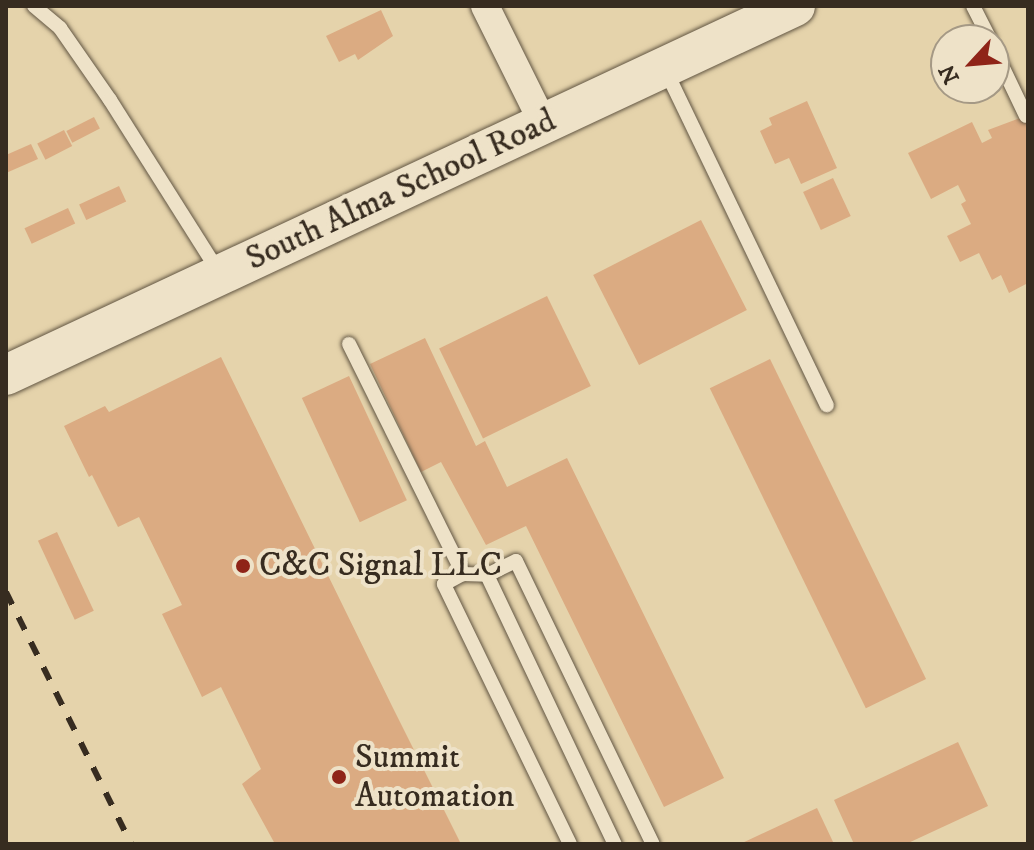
<!DOCTYPE html>
<style>
body{margin:0}
#map{position:relative;width:1034px;height:850px;overflow:hidden;background:#e5d3ab;font-family:"IM FELL DW Pica",serif}
div>[style]{position:absolute}
[style*='--x']{left:calc(var(--x)*1px);top:calc(var(--y)*1px);width:calc(var(--w)*1px);rotate:calc(var(--a)*1deg)}
.building>*{inset:0;background:#dbab82;transform-origin:0 0}
.roads{filter:drop-shadow(0 0 2px #625643) drop-shadow(0 0 2px #625643)}
.service>*{height:14px;margin:-7px;padding:0 7px;transform-origin:7px;border-radius:7px;background:#eee2c8}
.minor>*{height:28px;margin:-14px;padding:0 14px;transform-origin:14px;border-radius:14px;background:#eee2c8}
.secondary>*{height:40px;margin:-20px;padding:0 20px;transform-origin:20px;border-radius:20px;background:#eee2c8}
.rail>*{height:6px;margin-top:-3px;transform-origin:0;background:repeating-linear-gradient(90deg,#372c20 0 14px,transparent 0 28px)}
.dots>*{width:22px;height:22px;translate:-50% -50%;box-sizing:border-box;border:4px solid #eee2c8;border-radius:50%}
span{translate:-50% -50%;white-space:nowrap;text-align:center;line-height:1.15;-webkit-text-stroke:8px #eee2c8;paint-order:stroke}
.street-label{font-size:34px;color:#372c20}
.poi-label{font-size:34px;color:#372c20}
.left{translate:0 -50%;text-align:left}
.frame{position:absolute;inset:0;border:8px solid #372c20;pointer-events:none}
.north{position:absolute;left:930px;top:24px;width:80px;height:80px;box-sizing:border-box;background:#eee2c8;border:2px solid #a59985;border-radius:50%;rotate:244deg;font-size:22px;font-weight:700;line-height:32px;text-align:center;color:#372c20}
.north::after{content:'';display:block;margin:auto;width:28px;height:36px;background:#8f2418;clip-path:polygon(50% 0,100% 100%,50% 72%,0 100%)}
</style>
<div id="map">
<div class="building">
<div style="clip-path:polygon(381px 10px,393px 36px,358px 60px,355px 54px,339px 62px,326px 36px)"></div>
<div style="clip-path:polygon(807px 101px,837px 168px,801px 184px,789px 158px,775px 164px,760px 131px,772px 125px,769px 118px)"></div>
<div style="clip-path:polygon(1028px 115px,1028px 283px,1009px 293px,1001px 275px,992px 280px,979px 253px,960px 262px,947px 236px,971px 224px,961px 204px,966px 201px,958px 185px,931px 199px,908px 153px,972px 122px,982px 143px,992px 138px,988px 130px)"></div>
<div style="left:94px;top:117px;width:13px;height:31px;rotate:63deg"></div>
<div style="left:64px;top:130px;width:18px;height:30px;rotate:63deg"></div>
<div style="clip-path:polygon(31px 144px,38px 159px,6px 173px,6px 155px)"></div>
<div style="left:833px;top:178px;width:42px;height:33px;rotate:65deg"></div>
<div style="left:119px;top:186px;width:17px;height:44px;rotate:65deg"></div>
<div style="left:68px;top:208px;width:17px;height:48px;rotate:65deg"></div>
<div style="left:701px;top:220px;width:101px;height:121px;rotate:63deg"></div>
<div style="left:547px;top:296px;width:100px;height:120px;rotate:64deg"></div>
<div style="clip-path:polygon(425px 338px,476px 446px,485px 441px,507px 487px,567px 458px,724px 778px,664px 807px,526px 526px,486px 545px,441px 462px,421px 472px,370px 364px)"></div>
<div style="clip-path:polygon(221px 357px,392px 706px,461px 844px,275px 844px,242px 784px,261px 769px,221px 687px,202px 697px,162px 614px,182px 605px,139px 517px,118px 527px,92px 475px,89px 477px,64px 426px,105px 406px,109px 412px)"></div>
<div style="left:770px;top:359px;width:356px;height:67px;rotate:64deg"></div>
<div style="left:349px;top:376px;width:137px;height:52px;rotate:65deg"></div>
<div style="left:57px;top:532px;width:87px;height:21px;rotate:65deg"></div>
<div style="clip-path:polygon(958px 742px,988px 806px,906px 844px,854px 844px,834px 800px)"></div>
<div style="clip-path:polygon(817px 808px,834px 844px,740px 844px)"></div>
</div>
<div class="roads">
<div class="service">
<div style="--x:34;--y:6;--w:34;--a:40"></div>
<div style="--x:60;--y:28;--w:88;--a:55.2"></div>
<div style="--x:110;--y:100;--w:206;--a:57.7"></div>
<div style="--x:973;--y:6;--w:38;--a:63"></div>
<div style="--x:994;--y:49;--w:74;--a:64.5"></div>
<div style="--x:666;--y:71;--w:371;--a:64.3"></div>
<div style="--x:349;--y:344;--w:257;--a:63.6"></div>
<div style="--x:487;--y:575;--w:298;--a:64.6"></div>
<div style="--x:570;--y:844;--w:289;--a:-115.9"></div>
<div style="--x:444;--y:584;--w:21;--a:-28"></div>
<div style="--x:463;--y:574;--w:24;--a:2"></div>
<div style="--x:487;--y:575;--w:32;--a:-26"></div>
<div style="--x:516;--y:561;--w:314;--a:64.2"></div>
</div>
<div class="minor">
<div style="--x:485;--y:6;--w:131;--a:63.6"></div>
</div>
<div class="secondary">
<div style="--x:6;--y:375;--w:871;--a:-25.06"></div>
</div>
</div>
<div class="rail">
<div style="--x:6;--y:592;--w:281;--a:63.6"></div>
</div>
<div class="dots">
<div style="left:243px;top:566px;background:#8f2418"></div>
<div style="left:339px;top:777px;background:#8f2418"></div>
</div>
<div class="street-label">
<span style="left:401px;top:190px;rotate:-25deg">South Alma School Road</span>
</div>
<div class="poi-label">
<span class="left" style="left:259px;top:566px">C&amp;C Signal LLC</span>
<span class="left" style="left:355px;top:777px">Summit<br>Automation</span>
</div>
<div class="frame"></div>
<div class="north">N</div>
</div>
